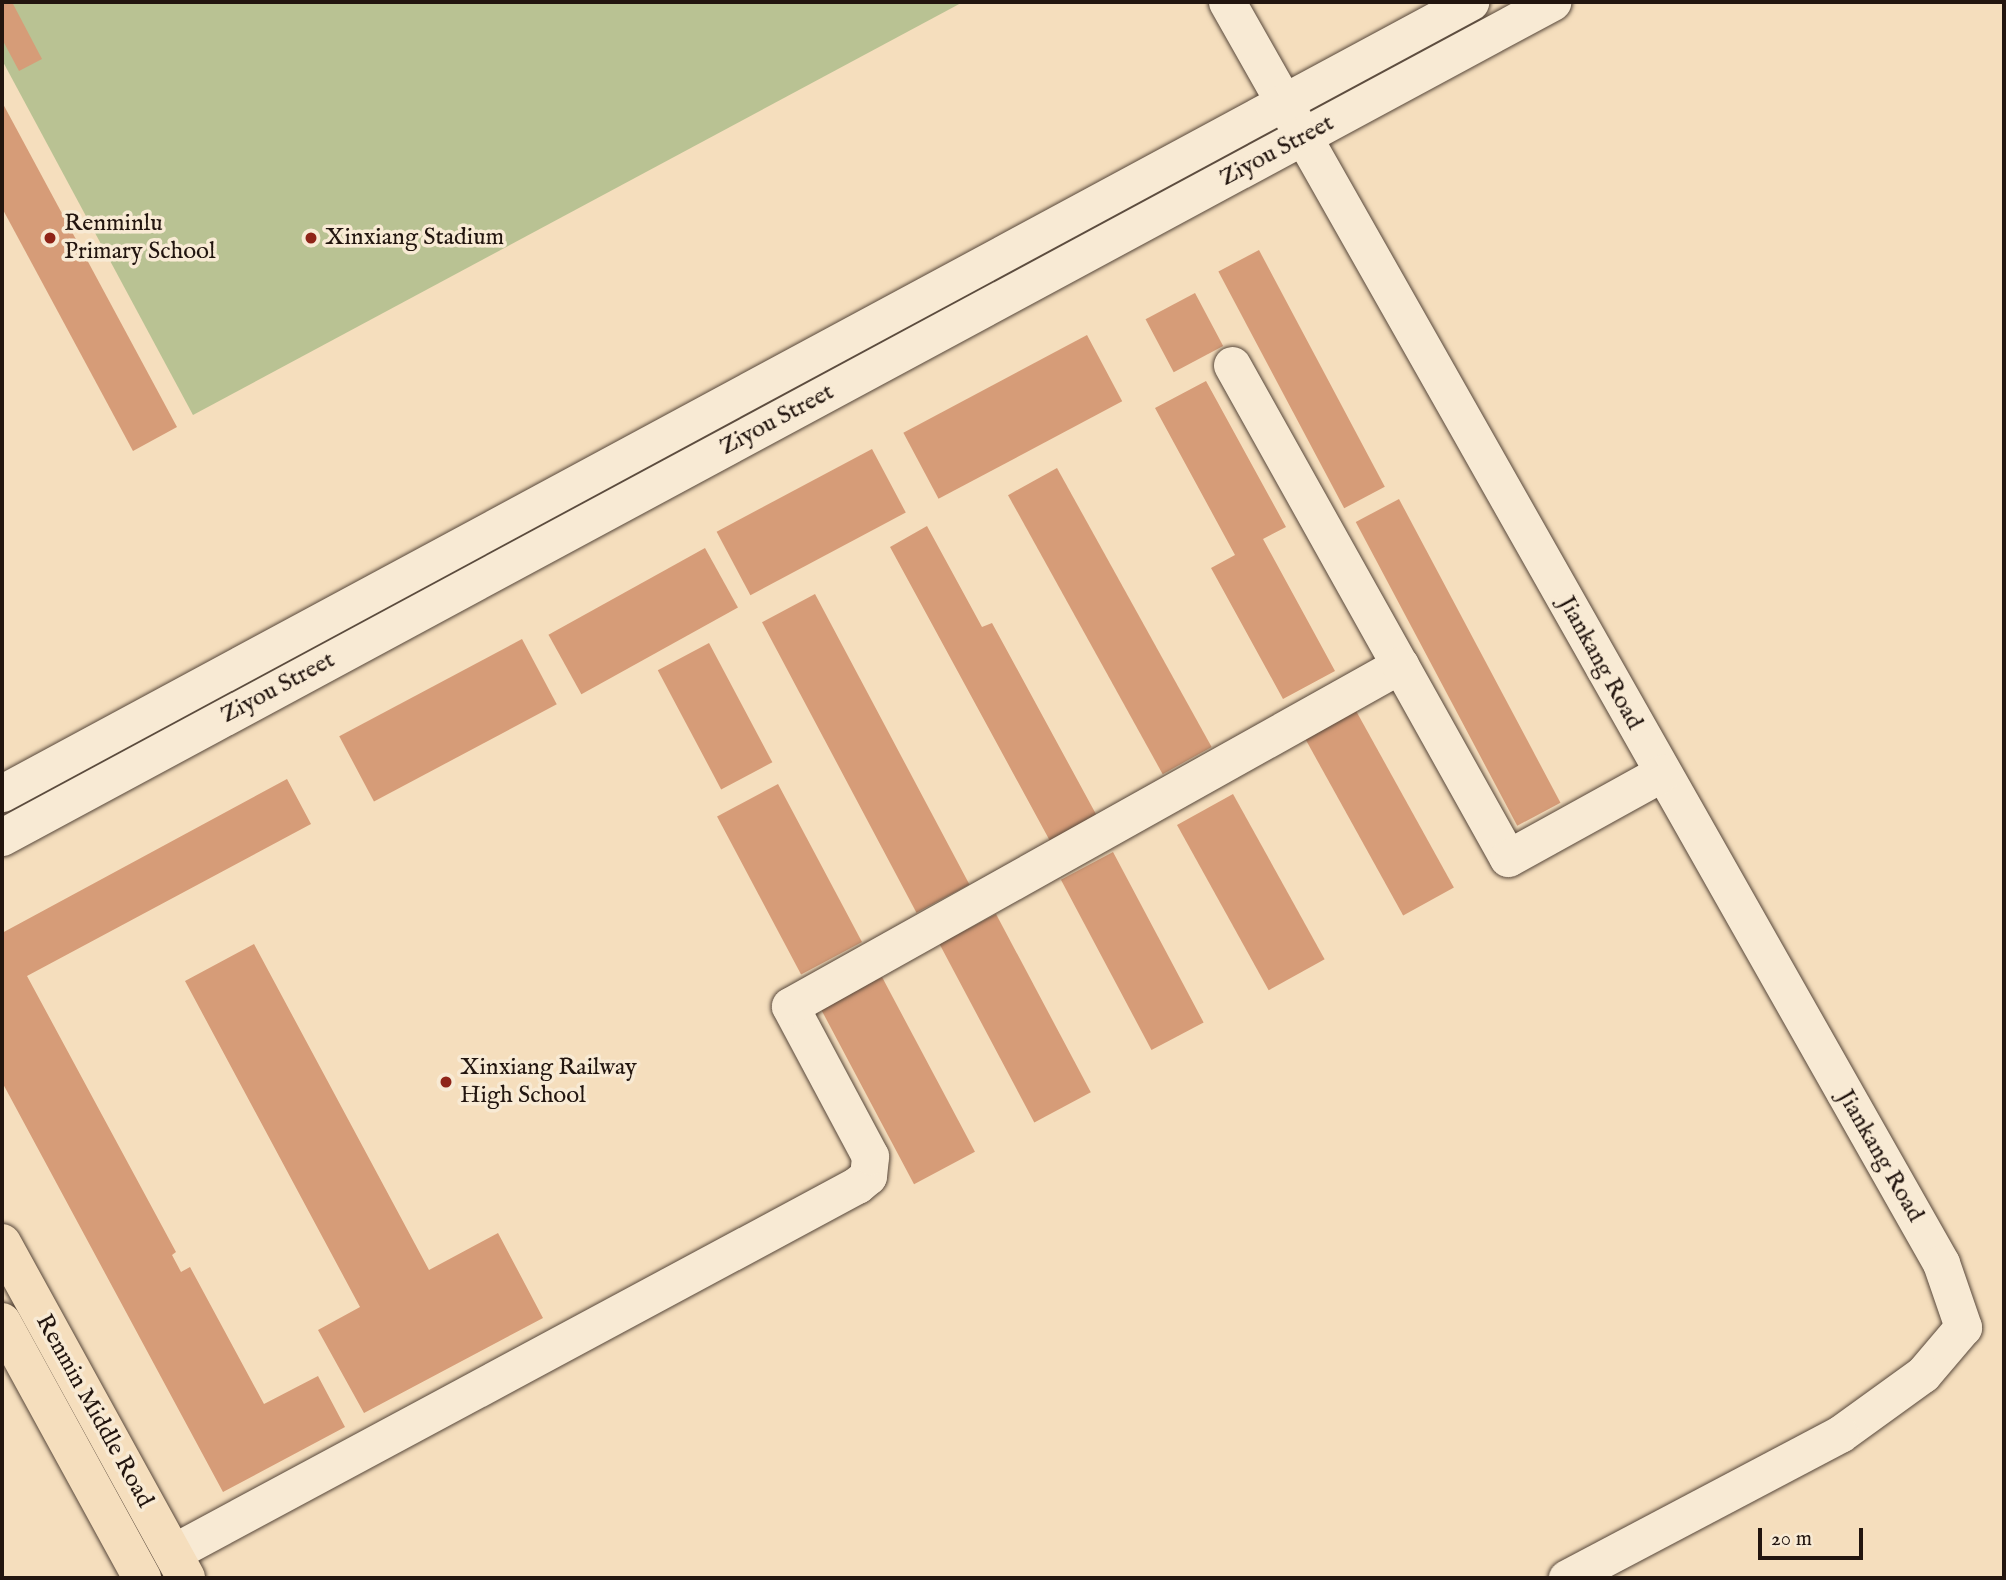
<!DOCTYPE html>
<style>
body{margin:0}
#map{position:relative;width:2006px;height:1580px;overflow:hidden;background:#f5debd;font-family:"IM FELL English",serif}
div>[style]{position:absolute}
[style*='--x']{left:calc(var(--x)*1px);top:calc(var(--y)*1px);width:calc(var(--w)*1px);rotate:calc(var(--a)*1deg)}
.green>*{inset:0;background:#b9c293}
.building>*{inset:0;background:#d69c78;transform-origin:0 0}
.roads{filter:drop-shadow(0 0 2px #57473a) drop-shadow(0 0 2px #57473a)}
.minor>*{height:37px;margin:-18.5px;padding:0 18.5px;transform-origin:18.5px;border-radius:18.5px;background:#f8ead4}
.major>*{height:38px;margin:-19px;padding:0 19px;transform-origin:19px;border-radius:19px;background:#f5debd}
.dots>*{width:19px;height:19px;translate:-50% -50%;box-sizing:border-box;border:4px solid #f8ead4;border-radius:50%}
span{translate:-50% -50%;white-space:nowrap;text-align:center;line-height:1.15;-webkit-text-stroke:7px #f8ead4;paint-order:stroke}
.street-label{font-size:24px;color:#22150f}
.poi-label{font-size:24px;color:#22150f}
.left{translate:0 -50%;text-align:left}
.frame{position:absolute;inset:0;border:4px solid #22150f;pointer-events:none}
.scale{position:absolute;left:1758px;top:1528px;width:105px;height:32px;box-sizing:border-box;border:4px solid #22150f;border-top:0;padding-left:9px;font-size:21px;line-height:24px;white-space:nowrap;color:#22150f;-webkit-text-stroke:5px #f8ead4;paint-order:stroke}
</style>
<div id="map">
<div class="green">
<div style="clip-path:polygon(2px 2px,963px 2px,193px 415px,2px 60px)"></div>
</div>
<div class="building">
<div style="clip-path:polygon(2px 2px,12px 2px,42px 59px,19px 71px,2px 39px)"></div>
<div style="clip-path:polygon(2px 102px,177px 427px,133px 451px,2px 208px)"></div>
<div style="left:1259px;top:250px;width:268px;height:46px;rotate:62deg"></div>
<div style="left:1195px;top:293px;width:60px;height:56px;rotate:62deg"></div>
<div style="left:1087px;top:335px;width:75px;height:208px;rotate:62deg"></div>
<div style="clip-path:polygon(1206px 381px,1286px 527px,1263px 539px,1335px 671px,1283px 699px,1211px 568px,1235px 555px,1155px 408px)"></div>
<div style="left:872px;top:449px;width:72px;height:176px;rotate:62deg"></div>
<div style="left:1057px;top:468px;width:319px;height:56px;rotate:61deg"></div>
<div style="left:1399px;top:499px;width:344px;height:49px;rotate:62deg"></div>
<div style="clip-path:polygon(927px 526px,982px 627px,992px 623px,1097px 816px,1050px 841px,890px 547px)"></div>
<div style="left:705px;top:548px;width:68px;height:179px;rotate:61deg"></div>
<div style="left:815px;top:594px;width:329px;height:60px;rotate:62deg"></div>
<div style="left:522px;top:639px;width:74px;height:207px;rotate:62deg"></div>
<div style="left:709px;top:643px;width:135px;height:58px;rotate:62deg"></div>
<div style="left:1355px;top:709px;width:204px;height:58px;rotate:61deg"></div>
<div style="clip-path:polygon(287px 779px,311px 824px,27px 976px,176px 1252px,172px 1255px,181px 1272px,190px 1267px,264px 1404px,318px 1376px,345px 1427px,223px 1492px,2px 1082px,2px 933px)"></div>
<div style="left:778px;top:784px;width:179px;height:69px;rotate:62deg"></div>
<div style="left:1233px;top:794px;width:189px;height:64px;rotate:61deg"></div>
<div style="left:1113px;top:852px;width:193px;height:59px;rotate:62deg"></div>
<div style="left:996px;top:914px;width:202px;height:64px;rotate:62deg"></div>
<div style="clip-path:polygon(254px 944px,429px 1270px,498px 1233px,543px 1318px,364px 1413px,318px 1330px,360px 1307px,185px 981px)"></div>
<div style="left:882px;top:977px;width:198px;height:69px;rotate:62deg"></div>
</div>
<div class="roads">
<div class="minor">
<div style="--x:1227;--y:2;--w:1449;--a:60.48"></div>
<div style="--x:1941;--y:1263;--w:68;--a:71"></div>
<div style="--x:1963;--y:1327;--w:62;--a:130.4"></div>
<div style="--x:1923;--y:1374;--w:102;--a:144.1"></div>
<div style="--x:1840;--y:1434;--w:309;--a:152.2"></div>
<div style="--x:1232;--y:365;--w:344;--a:60.8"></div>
<div style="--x:2;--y:793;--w:1668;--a:-28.32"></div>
<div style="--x:2;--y:837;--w:1761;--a:-28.31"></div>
<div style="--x:172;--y:1553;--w:778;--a:-28.25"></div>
<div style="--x:857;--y:1185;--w:14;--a:-39"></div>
<div style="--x:868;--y:1176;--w:20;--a:-84"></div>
<div style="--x:870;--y:1156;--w:170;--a:-118.1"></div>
<div style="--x:790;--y:1006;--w:699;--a:-29.21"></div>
<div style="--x:1400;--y:665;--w:221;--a:60.8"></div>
<div style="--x:1508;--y:858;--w:176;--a:-28.9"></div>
</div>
<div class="major">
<div style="--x:2;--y:1243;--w:382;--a:61.2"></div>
<div style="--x:2;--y:1322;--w:292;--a:61.3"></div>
</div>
</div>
<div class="dots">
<div style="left:50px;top:238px;background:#8f2418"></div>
<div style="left:311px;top:238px;background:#8f2418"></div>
<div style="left:446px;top:1082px;background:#8f2418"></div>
</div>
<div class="street-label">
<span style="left:1277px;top:151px;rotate:-28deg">Ziyou Street</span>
<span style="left:777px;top:420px;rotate:-28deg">Ziyou Street</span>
<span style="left:1600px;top:663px;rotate:61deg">Jiankang Road</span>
<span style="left:278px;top:688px;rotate:-28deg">Ziyou Street</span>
<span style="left:1880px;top:1156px;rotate:60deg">Jiankang Road</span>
<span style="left:94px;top:1411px;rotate:61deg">Renmin Middle Road</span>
</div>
<div class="poi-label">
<span class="left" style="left:64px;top:238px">Renminlu<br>Primary School</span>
<span class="left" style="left:325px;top:238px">Xinxiang Stadium</span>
<span class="left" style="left:460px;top:1082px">Xinxiang Railway<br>High School</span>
</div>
<div class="frame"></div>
<div class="scale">20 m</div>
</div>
